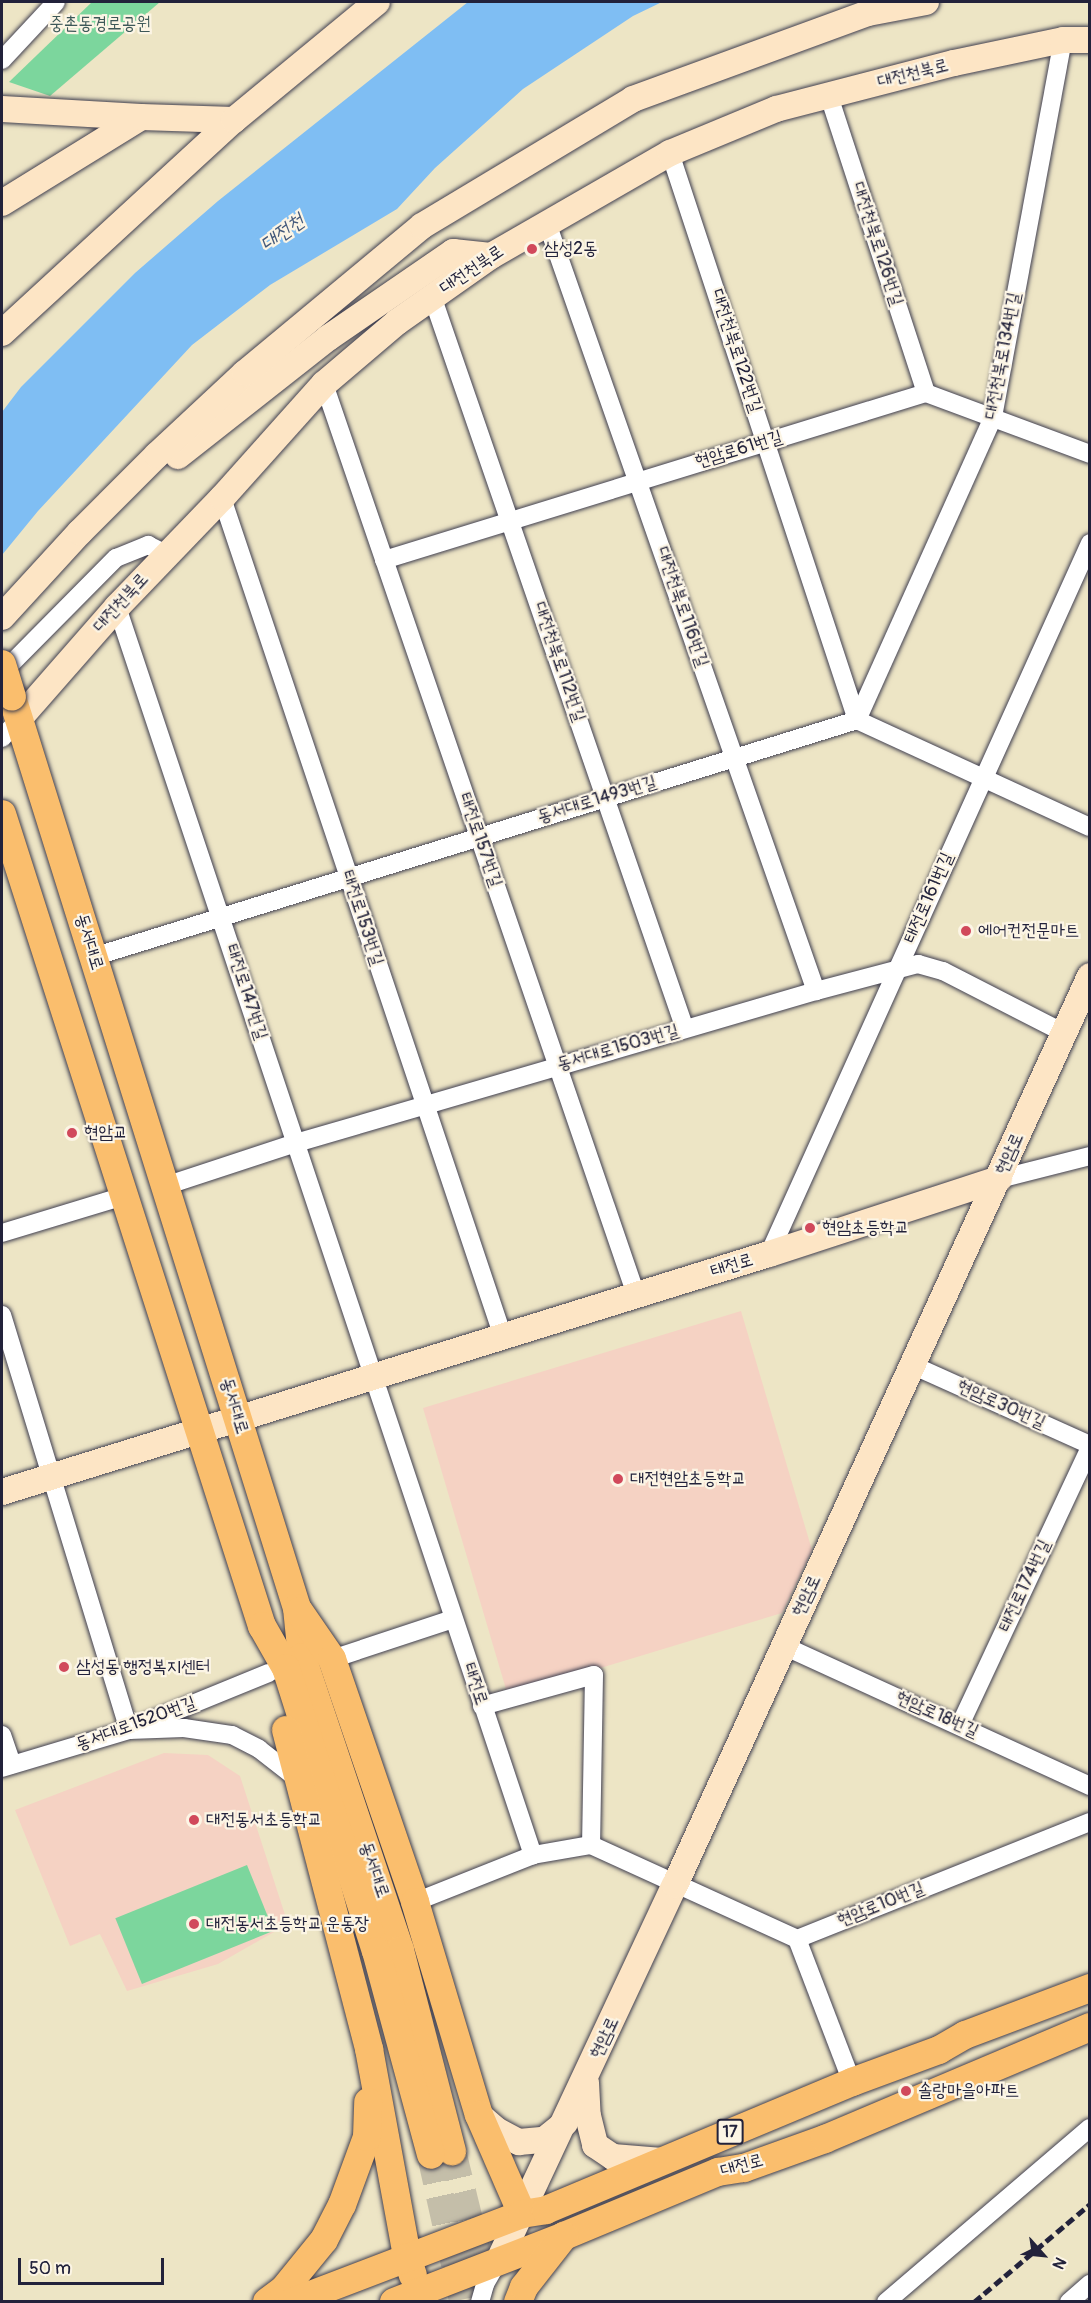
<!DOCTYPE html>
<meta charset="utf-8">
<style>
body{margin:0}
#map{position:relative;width:1091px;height:2303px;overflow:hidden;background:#ede5c5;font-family:Pangolin,"Poor Story",sans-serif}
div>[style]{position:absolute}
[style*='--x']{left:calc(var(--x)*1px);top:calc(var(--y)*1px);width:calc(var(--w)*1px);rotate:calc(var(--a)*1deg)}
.built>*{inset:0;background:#f5d2c3}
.green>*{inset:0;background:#7cd69d;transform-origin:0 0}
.water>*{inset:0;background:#7fbef3}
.primary-tunnel>*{height:28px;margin-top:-14px;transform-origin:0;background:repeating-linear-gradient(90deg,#c4bea9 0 28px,transparent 0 42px)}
.roads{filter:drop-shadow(0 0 2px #403f50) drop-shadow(0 0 2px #403f50)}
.street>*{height:18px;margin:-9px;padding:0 9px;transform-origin:9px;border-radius:9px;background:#fff}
.secondary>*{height:26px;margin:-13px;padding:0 13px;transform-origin:13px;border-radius:13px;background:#fde5c5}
.primary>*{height:28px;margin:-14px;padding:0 14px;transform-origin:14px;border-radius:14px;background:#fabe6d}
.rail>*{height:4.5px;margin-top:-2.25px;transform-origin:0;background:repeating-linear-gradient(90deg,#22223b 0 9px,transparent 0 13.5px)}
.bridges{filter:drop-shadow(0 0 2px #403f50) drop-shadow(0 0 2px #403f50)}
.primary-bridge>*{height:28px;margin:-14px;padding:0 14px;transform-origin:14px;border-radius:14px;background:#fabe6d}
.dots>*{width:16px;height:16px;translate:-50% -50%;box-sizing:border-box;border:3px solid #fcf5e5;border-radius:50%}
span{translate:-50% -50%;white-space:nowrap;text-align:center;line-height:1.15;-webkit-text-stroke:4.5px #fcf5e5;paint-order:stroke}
.shield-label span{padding:2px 4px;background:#fcf5e5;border:2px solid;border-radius:4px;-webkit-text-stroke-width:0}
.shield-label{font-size:16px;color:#22223b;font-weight:700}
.park-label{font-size:18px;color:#3d5858}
.street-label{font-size:18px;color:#22223b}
.poi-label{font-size:18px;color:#22223b}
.left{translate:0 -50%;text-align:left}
.water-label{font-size:20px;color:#43597b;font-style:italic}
.frame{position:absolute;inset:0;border:3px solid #22223b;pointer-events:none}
.north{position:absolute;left:1013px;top:2225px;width:60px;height:60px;-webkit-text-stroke:4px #fcf5e5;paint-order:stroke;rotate:117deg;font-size:16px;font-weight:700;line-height:24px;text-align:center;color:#22223b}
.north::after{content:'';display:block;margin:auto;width:21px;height:27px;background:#22223b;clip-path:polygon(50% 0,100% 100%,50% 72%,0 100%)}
.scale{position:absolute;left:18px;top:2258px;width:146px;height:27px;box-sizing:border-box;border:3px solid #22223b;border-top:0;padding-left:8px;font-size:18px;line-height:21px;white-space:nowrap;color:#22223b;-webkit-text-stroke:4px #fcf5e5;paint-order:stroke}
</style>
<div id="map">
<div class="built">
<div style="clip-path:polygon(741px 1311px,812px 1550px,782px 1613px,508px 1696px,423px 1408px)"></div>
<div style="clip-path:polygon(164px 1753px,208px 1755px,240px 1776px,288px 1924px,218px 1964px,127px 1991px,100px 1934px,70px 1946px,15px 1810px)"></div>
</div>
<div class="green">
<div style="clip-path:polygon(92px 2px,160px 2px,50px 96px,9px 82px)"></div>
<div style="left:247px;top:1865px;width:71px;height:142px;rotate:68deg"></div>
</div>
<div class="water">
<div style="clip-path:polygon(468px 2px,662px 2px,633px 16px,523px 89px,435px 168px,397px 209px,270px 285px,192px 345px,38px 511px,2px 555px,2px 412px,21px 387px,135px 273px,218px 201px)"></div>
</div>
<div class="primary-tunnel">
<div style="--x:452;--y:2151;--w:117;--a:76.2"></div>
<div style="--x:480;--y:2265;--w:28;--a:92"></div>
<div style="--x:431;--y:2155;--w:148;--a:77.6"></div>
</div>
<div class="roads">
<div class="street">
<div style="--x:2;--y:60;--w:79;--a:-47"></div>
<div style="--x:829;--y:96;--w:312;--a:71.9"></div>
<div style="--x:670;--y:153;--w:597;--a:71.75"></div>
<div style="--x:547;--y:223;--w:814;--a:70.7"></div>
<div style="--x:432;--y:296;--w:775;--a:70.96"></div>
<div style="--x:324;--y:384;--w:963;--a:71.09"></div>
<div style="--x:222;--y:498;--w:885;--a:71.48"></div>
<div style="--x:384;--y:560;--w:567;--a:-17.13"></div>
<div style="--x:926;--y:393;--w:175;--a:20.4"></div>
<div style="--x:117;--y:607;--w:1316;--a:71.57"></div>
<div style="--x:2;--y:673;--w:162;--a:-45.3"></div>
<div style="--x:116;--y:558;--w:35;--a:-22"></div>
<div style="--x:148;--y:545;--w:20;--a:27"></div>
<div style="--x:857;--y:720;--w:332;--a:-65.8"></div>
<div style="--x:993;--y:417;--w:383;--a:-79.5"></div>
<div style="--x:2;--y:738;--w:25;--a:-48"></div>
<div style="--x:93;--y:957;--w:800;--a:-17.23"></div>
<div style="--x:857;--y:720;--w:256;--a:24.7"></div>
<div style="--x:999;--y:1179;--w:94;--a:-14.2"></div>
<div style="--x:165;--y:1186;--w:138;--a:-18.2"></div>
<div style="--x:296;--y:1143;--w:542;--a:-16.29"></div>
<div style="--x:816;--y:991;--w:106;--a:-14.8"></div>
<div style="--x:918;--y:964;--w:26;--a:16"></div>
<div style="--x:943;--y:971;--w:136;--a:27.1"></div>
<div style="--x:2;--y:1233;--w:127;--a:-16.9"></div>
<div style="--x:769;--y:1254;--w:780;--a:-65.7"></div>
<div style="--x:2;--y:1315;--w:434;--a:73"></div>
<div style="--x:129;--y:1730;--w:55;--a:-2.1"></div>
<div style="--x:184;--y:1728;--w:49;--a:8.3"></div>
<div style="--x:232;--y:1735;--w:30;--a:27"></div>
<div style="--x:259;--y:1749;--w:52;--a:38"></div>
<div style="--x:912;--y:1365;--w:195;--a:24.2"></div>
<div style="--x:784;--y:1646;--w:337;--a:24.6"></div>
<div style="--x:332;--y:1659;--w:127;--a:-18.3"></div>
<div style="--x:482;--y:1706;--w:116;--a:-15.5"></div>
<div style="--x:594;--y:1675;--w:170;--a:91"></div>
<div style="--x:960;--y:1725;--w:307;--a:-64.9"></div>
<div style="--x:2;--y:1735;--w:31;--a:71"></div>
<div style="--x:2;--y:1768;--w:133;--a:-16.7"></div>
<div style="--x:129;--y:1730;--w:151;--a:-22.2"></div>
<div style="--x:415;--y:1902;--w:127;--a:-21.7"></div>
<div style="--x:533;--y:1855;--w:59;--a:-9.8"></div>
<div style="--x:591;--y:1845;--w:226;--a:24.5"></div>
<div style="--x:797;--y:1939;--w:315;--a:-21.8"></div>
<div style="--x:797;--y:1939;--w:153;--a:69"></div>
<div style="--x:480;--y:2302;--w:19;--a:-74"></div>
<div style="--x:485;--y:2284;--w:28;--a:-60"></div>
<div style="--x:886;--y:2302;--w:268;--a:-40.5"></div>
<div style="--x:1069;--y:2302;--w:28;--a:-41"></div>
</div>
<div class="secondary">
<div style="--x:2;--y:109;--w:139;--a:3.3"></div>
<div style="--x:2;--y:203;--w:163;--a:-31.7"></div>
<div style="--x:141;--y:117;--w:93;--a:1.8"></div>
<div style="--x:2;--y:333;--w:315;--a:-42.6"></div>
<div style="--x:234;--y:120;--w:185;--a:-39.5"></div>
<div style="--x:178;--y:456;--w:191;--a:-38.2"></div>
<div style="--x:328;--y:338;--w:152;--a:-34.5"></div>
<div style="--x:453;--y:252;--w:38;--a:6"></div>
<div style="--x:2;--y:617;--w:115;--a:-47.5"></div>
<div style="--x:80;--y:532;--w:109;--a:-45"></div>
<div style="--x:157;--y:455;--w:120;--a:-43"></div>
<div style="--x:245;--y:373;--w:230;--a:-39.7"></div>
<div style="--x:422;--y:226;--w:246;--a:-31"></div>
<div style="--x:633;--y:99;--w:250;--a:-20.1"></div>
<div style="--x:868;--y:13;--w:59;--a:-10.7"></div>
<div style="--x:19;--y:719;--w:149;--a:-48.8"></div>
<div style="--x:117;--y:607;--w:151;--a:-46.1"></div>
<div style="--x:222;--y:498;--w:153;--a:-48.2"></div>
<div style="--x:324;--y:384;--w:96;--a:-40.3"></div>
<div style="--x:397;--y:322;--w:115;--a:-35.1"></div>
<div style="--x:491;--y:256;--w:207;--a:-29.9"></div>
<div style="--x:670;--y:153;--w:115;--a:-22.5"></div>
<div style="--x:776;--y:109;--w:184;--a:-14.5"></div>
<div style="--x:954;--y:63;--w:111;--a:-11.9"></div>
<div style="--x:1063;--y:40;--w:27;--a:0"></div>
<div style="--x:2;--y:1492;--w:803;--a:-17.24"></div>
<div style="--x:769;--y:1254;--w:242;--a:-18.1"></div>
<div style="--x:586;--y:2083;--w:33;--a:87"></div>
<div style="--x:588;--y:2116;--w:30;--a:76"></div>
<div style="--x:595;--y:2145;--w:22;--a:34"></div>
<div style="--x:613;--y:2157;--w:49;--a:4.7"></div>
<div style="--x:479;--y:2115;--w:23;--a:41"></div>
<div style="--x:496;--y:2130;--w:26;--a:28"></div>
<div style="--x:519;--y:2142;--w:25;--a:-5"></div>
<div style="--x:544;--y:2140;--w:27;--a:-39"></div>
<div style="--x:499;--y:2260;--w:414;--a:-64.9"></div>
<div style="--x:675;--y:1885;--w:999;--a:-65.46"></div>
</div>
<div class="primary">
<div style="--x:12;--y:697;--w:955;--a:72.63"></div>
<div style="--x:297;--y:1608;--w:49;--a:84.2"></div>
<div style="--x:302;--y:1657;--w:309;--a:71.5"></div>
<div style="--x:400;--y:1950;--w:208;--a:75.5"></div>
<div style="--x:2;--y:814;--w:853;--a:72.25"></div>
<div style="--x:262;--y:1626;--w:48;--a:60.3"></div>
<div style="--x:286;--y:1668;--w:297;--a:72.4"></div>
<div style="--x:376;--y:1951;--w:211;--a:74.9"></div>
<div style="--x:299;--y:1611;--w:58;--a:55.5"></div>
<div style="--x:332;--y:1659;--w:257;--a:71.1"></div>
<div style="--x:415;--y:1902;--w:222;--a:73.3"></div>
<div style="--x:479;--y:2115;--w:108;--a:66.5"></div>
<div style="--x:286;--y:1730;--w:330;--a:75.4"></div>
<div style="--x:369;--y:2049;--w:211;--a:79.6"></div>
<div style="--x:407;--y:2257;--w:19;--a:72"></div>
<div style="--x:267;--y:2302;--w:21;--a:-37"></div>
<div style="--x:284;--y:2289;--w:63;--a:-50.8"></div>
<div style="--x:324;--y:2240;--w:39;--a:-63"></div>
<div style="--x:342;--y:2205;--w:72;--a:-69.8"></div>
<div style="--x:367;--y:2137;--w:35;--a:-88"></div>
<div style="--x:292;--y:2302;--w:246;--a:-20.9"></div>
<div style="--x:522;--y:2214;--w:24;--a:-9"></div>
<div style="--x:546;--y:2210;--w:332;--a:-22.7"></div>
<div style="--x:852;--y:2082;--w:93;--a:-20.2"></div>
<div style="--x:939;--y:2050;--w:30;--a:-30"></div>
<div style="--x:965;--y:2035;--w:134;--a:-20.6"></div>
<div style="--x:394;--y:2302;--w:182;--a:-21.2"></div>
<div style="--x:564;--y:2236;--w:167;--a:-22.6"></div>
<div style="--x:718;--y:2172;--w:26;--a:-9"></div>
<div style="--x:744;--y:2168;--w:86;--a:-19.7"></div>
<div style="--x:825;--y:2139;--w:288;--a:-22.9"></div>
<div style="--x:518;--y:2302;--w:16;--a:-68"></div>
<div style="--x:524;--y:2287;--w:65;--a:-51.9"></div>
</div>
</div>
<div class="rail">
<div style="--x:974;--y:2302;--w:152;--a:-40.2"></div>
</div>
<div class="bridges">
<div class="primary-bridge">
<div style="--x:2;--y:664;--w:34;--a:73"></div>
</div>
</div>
<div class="dots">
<div style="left:532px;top:249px;background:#d1495b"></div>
<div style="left:966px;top:931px;background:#d1495b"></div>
<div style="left:72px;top:1133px;background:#d1495b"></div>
<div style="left:810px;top:1228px;background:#d1495b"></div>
<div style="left:618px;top:1479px;background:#d1495b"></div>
<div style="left:64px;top:1667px;background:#d1495b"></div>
<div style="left:194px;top:1820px;background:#d1495b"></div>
<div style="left:194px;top:1924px;background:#d1495b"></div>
<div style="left:906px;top:2091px;background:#d1495b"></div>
</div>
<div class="shield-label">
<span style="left:730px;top:2132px">17</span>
</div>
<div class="park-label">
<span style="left:100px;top:24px">중촌동경로공원</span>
</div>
<div class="street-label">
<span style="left:913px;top:74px;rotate:-14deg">대전천북로</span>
<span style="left:877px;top:244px;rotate:72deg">대전천북로126번길</span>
<span style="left:472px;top:270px;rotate:-34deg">대전천북로</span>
<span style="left:736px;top:351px;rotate:72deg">대전천북로122번길</span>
<span style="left:1003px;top:356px;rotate:-79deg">대전천북로134번길</span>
<span style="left:739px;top:450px;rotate:-17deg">현암로61번길</span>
<span style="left:121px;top:603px;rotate:-48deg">대전천북로</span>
<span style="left:682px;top:607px;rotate:71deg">대전천북로116번길</span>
<span style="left:559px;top:662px;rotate:71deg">대전천북로112번길</span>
<span style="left:597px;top:800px;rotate:-17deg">동서대로1493번길</span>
<span style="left:480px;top:840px;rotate:71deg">태전로157번길</span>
<span style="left:929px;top:898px;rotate:-66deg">태전로161번길</span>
<span style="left:362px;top:918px;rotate:72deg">태전로153번길</span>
<span style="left:89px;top:942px;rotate:73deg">동서대로</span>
<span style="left:246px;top:992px;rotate:72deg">태전로147번길</span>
<span style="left:618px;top:1048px;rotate:-16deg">동서대로1503번길</span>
<span style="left:1010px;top:1154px;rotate:-66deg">현암로</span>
<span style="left:732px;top:1266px;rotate:-17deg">태전로</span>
<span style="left:1001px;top:1405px;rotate:24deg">현암로30번길</span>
<span style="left:234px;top:1406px;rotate:73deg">동서대로</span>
<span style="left:1025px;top:1586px;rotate:-65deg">태전로174번길</span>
<span style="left:807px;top:1596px;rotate:-65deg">현암로</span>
<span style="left:475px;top:1684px;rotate:72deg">태전로</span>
<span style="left:937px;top:1715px;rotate:24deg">현암로18번길</span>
<span style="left:136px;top:1724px;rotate:-20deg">동서대로1520번길</span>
<span style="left:374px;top:1870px;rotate:71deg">동서대로</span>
<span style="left:881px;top:1905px;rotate:-22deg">현암로10번길</span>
<span style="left:605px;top:2038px;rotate:-65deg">현암로</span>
<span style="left:742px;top:2166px;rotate:-15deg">대전로</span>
</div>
<div class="poi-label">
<span class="left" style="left:544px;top:249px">삼성2동</span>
<span class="left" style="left:978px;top:931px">에어컨전문마트</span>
<span class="left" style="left:84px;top:1133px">현암교</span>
<span class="left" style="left:822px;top:1228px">현암초등학교</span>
<span class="left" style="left:630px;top:1479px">대전현암초등학교</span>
<span class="left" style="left:76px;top:1667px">삼성동 행정복지센터</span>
<span class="left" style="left:206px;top:1820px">대전동서초등학교</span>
<span class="left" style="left:206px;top:1924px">대전동서초등학교 운동장</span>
<span class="left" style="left:918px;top:2091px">솔랑마을아파트</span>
</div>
<div class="water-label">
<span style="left:282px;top:232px;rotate:-35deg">대전천</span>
</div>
<div class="frame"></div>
<div class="north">N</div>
<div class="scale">50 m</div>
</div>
